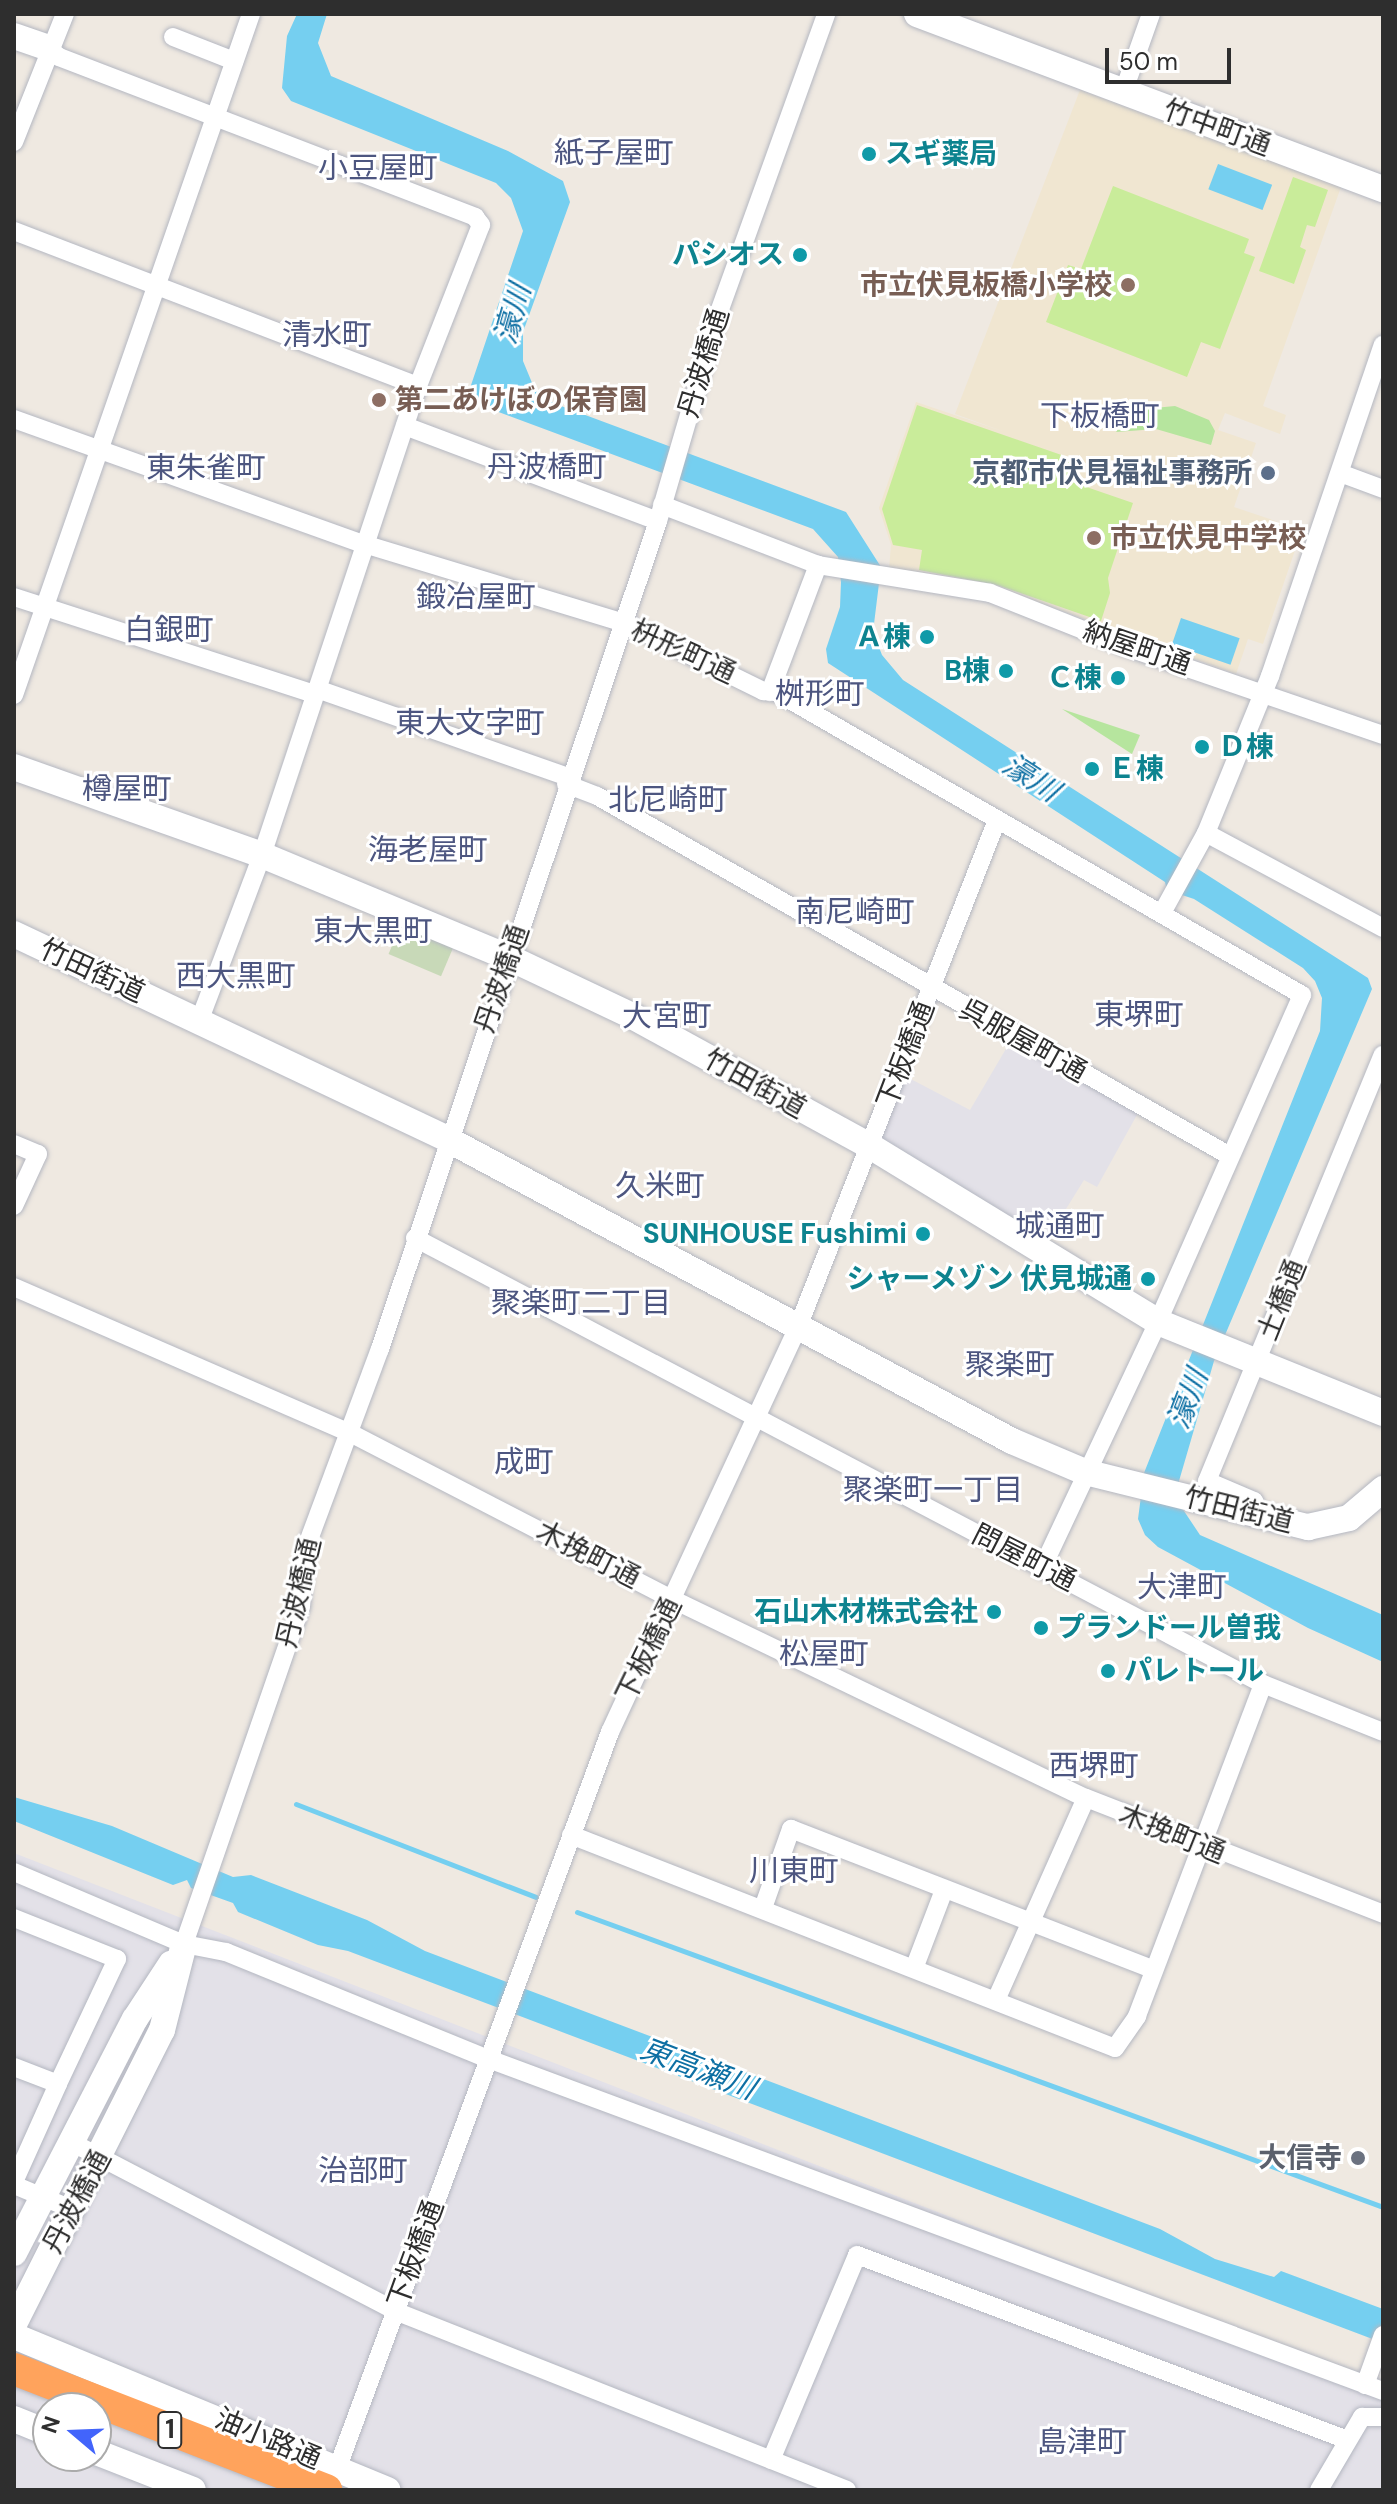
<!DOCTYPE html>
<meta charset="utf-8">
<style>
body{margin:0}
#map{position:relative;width:1397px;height:2504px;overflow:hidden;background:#efe9e1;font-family:"DM Sans","Noto Sans JP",sans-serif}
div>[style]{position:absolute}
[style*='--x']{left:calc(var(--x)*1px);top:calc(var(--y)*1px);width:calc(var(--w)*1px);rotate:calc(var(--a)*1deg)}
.industrial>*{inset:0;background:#e3e1e8}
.education>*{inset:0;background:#f0e6d1}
.green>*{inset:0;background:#b6e59e}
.cemetery>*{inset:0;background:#c8d9b8;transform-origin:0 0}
.pitch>*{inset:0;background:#c9ec9a}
.water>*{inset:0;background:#75cff0;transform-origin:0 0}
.stream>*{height:5px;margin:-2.5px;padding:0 2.5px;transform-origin:2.5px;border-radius:2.5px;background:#75cff0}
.roads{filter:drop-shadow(0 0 2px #b4b7c1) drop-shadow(0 0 2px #b4b7c1)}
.street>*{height:18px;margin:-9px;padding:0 9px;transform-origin:9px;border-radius:9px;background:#fff}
.secondary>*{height:26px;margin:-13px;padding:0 13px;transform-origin:13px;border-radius:13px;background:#fff}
.highway>*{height:32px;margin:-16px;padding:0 16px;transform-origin:16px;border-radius:16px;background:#ffa35c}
.dots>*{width:22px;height:22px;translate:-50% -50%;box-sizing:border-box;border:4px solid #fff;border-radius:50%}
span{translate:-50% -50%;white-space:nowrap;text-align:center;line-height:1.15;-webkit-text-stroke:6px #fff;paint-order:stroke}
.shield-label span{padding:2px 6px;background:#fff;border:2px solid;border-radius:6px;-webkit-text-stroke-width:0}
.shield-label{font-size:26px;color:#2e2e2e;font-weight:700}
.street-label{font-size:28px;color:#2e2e2e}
.culture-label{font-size:28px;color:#0d838f;font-weight:700}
.left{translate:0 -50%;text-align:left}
.right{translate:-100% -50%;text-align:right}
.education-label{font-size:28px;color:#785e54;font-weight:700}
.service-label{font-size:28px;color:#4e5e75;font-weight:700}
.worship-label{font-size:28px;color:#5b616d;font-weight:700}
.neighbourhood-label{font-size:30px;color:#4d5680}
.water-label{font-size:30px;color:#0d6fa3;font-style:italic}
.frame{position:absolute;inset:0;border:16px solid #2e2e2e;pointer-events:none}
.north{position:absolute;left:32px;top:2392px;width:80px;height:80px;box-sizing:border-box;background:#fff;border:2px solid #ababab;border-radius:50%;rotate:289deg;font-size:22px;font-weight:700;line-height:32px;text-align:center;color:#2e2e2e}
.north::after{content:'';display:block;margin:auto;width:28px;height:36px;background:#4264fb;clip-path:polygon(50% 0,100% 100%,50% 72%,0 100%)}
.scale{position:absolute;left:1105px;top:48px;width:126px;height:36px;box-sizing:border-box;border:4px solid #2e2e2e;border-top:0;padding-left:10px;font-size:24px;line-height:28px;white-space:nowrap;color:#2e2e2e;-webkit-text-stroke:6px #fff;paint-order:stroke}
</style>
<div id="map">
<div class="industrial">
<div style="clip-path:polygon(1010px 1042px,1138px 1113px,1097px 1187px,1084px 1180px,1043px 1246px,890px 1151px,881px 1135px,903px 1075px,970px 1110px)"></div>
<div style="clip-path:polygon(evenodd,14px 1853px,1383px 2385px,1383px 2490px,14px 2490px,14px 1853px,48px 2408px,96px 2408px,96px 2456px,48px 2456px,48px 2408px)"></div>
</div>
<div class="education">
<div style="clip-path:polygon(1080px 90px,1341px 187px,1263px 406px,1286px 415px,1280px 434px,1225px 413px,1218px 430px,1256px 443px,1234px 507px,1302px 530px,1263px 644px,1248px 639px,1236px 674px,996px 587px,889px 569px,891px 545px,879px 508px,916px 402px,1005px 432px,955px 414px)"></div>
</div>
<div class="green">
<div style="clip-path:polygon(1175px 406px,1209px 420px,1215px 431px,1211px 445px,1156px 429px,1116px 432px,1133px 410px)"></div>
<div style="clip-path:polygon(1062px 709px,1140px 735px,1132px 754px)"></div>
</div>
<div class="cemetery">
<div style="left:403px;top:920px;width:57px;height:37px;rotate:23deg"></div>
</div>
<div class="pitch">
<div style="clip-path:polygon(1293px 177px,1328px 190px,1315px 227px,1307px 225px,1300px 247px,1306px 250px,1294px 284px,1259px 271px)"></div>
<div style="clip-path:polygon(1113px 186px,1249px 239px,1244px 253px,1255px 257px,1220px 349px,1201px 342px,1187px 377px,1046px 322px,1068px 265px,1081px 269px)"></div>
<div style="clip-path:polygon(917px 405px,1076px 460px,1069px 481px,1133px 503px,1108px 578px,1110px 593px,1101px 621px,997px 585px,919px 570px,922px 550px,893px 545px,882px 509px)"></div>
</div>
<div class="water">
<div style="clip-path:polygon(297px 14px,327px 14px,318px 43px,331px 76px,508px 151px,563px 181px,570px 202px,523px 332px,523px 361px,535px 390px,553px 403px,846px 512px,881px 567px,873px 632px,882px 655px,903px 680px,1368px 978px,1372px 989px,1214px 1361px,1179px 1481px,1182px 1508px,1200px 1535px,1383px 1615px,1383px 1662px,1308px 1628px,1158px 1547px,1145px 1535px,1138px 1519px,1144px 1473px,1320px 1031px,1322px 998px,1315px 981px,1303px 968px,1194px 899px,1167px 890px,1165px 882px,828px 663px,826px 649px,840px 607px,841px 582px,838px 557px,813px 529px,466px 400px,523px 231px,511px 198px,496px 183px,291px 101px,282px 88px,287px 36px)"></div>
<div style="left:1218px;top:164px;width:58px;height:27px;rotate:21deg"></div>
<div style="left:1181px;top:618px;width:62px;height:28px;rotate:19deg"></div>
<div style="clip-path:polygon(14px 1797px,112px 1826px,233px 1877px,251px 1875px,367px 1920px,425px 1951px,1160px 2229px,1215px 2259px,1274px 2277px,1281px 2271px,1383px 2309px,1383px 2343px,348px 1951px,318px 1945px,238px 1912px,233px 1903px,191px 1888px,187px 1880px,173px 1885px,14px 1821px)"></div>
</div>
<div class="stream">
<div style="--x:296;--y:1804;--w:257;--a:21.2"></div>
<div style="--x:577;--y:1912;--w:858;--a:20.1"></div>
</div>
<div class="roads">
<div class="street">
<div style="--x:173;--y:37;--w:66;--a:21.5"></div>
<div style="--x:48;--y:48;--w:14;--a:39"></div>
<div style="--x:59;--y:57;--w:446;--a:21"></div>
<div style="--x:475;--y:217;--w:10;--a:53"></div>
<div style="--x:481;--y:225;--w:173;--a:111.4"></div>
<div style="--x:418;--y:386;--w:494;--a:108.4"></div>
<div style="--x:262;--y:855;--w:178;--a:110.7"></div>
<div style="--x:1123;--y:93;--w:84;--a:-70.5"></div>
<div style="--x:14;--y:142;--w:138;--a:-68.3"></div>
<div style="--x:14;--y:231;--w:433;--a:21"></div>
<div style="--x:14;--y:419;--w:372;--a:19.7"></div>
<div style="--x:364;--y:544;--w:275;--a:16.9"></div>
<div style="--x:627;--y:624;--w:152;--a:26.2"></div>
<div style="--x:763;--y:691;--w:13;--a:4"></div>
<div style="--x:776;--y:692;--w:607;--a:29.94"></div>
<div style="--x:1302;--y:995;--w:357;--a:113.8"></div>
<div style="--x:1158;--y:1322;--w:273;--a:115.2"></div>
<div style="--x:405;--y:426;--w:270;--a:20.6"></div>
<div style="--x:1340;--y:473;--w:46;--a:20.4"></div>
<div style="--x:662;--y:505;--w:167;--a:21"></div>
<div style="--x:818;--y:565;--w:174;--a:9.2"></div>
<div style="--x:990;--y:593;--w:143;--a:21.7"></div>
<div style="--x:1123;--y:646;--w:275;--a:18.9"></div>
<div style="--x:14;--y:597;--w:315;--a:17.9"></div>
<div style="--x:317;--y:689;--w:266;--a:19.3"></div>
<div style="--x:770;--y:692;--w:136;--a:-69.3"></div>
<div style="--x:14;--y:695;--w:721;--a:-70.81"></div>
<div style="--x:566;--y:784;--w:33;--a:21"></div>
<div style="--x:597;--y:796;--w:728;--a:29.63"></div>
<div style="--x:1206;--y:833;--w:201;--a:28.2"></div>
<div style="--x:1162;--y:913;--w:91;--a:-61.2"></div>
<div style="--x:1206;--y:833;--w:170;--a:-67.8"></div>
<div style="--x:1270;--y:676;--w:350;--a:-71.2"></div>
<div style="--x:14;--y:1144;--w:26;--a:23"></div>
<div style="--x:38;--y:1154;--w:57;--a:114.8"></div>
<div style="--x:415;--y:1238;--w:958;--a:27.74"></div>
<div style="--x:1263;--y:1684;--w:129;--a:21.8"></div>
<div style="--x:14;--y:1287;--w:366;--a:23.5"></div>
<div style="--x:350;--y:1433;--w:365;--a:27.3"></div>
<div style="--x:674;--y:1600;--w:457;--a:25.7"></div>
<div style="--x:1086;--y:1798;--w:319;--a:21.3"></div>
<div style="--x:1260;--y:1515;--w:15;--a:-113"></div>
<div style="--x:1254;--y:1501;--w:51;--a:-156.9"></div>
<div style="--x:1207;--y:1481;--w:461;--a:-67.6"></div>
<div style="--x:571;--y:1835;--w:584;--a:21.38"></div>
<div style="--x:1115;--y:2048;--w:39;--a:-55"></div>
<div style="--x:1137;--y:2016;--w:355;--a:-69.2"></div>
<div style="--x:14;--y:1872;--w:185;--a:23"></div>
<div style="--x:184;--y:1944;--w:43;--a:10.8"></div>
<div style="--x:226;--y:1952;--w:281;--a:22.2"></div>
<div style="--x:486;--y:2058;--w:957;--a:20.37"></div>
<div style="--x:763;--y:1908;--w:84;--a:-70.5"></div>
<div style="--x:791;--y:1829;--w:389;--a:21.2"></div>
<div style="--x:14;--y:1918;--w:111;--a:21.7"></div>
<div style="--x:117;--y:1959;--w:138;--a:115.3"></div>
<div style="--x:184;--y:1944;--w:358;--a:-70.9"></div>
<div style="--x:301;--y:1606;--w:61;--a:-84.4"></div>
<div style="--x:307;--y:1545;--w:209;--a:-69.6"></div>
<div style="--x:380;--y:1349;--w:873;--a:-71.44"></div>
<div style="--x:658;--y:521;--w:218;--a:-73.7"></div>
<div style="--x:719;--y:312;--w:317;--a:-70.2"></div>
<div style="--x:915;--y:1966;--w:81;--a:-69.1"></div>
<div style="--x:996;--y:2000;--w:221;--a:-66"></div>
<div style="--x:14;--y:2067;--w:47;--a:21.1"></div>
<div style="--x:58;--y:2084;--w:107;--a:114.2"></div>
<div style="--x:71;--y:2142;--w:365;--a:27.5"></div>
<div style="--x:395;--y:2311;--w:486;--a:21.6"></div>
<div style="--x:14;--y:2185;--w:65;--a:22.6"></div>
<div style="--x:1365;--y:2385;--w:53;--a:-70.2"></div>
<div style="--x:771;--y:2460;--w:222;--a:-67.2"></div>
<div style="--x:857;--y:2255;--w:522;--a:20.66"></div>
<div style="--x:333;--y:2480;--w:798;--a:-69.68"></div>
<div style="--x:610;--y:1732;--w:447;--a:-65.1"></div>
<div style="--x:798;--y:1327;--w:545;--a:-68.57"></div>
<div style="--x:1319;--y:2490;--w:85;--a:-59.5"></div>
<div style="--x:1362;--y:2417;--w:21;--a:0"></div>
</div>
<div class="secondary">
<div style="--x:917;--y:14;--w:498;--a:20.6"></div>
<div style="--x:14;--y:36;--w:36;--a:19"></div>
<div style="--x:14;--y:767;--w:263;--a:19.5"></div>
<div style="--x:262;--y:855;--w:269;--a:22.6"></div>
<div style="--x:510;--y:958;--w:137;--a:25.4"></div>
<div style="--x:634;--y:1017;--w:269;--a:28.7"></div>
<div style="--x:870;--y:1146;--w:338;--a:31.4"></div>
<div style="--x:1158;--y:1322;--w:243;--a:22"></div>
<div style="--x:14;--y:934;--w:479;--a:25.3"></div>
<div style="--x:447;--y:1139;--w:641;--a:28.13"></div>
<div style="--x:1012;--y:1441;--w:79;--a:23"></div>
<div style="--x:1085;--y:1472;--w:230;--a:13.9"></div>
<div style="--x:1308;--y:1527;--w:42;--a:-12.4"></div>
<div style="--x:1349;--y:1518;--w:45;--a:-40.5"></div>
<div style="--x:14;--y:2253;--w:263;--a:-62.7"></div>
<div style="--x:135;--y:2019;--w:66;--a:-56.8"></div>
<div style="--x:14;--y:2324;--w:329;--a:-63.3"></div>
<div style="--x:162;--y:2030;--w:89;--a:-75.7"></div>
<div style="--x:14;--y:2336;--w:404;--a:22.4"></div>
<div style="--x:14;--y:2419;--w:37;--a:22"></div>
<div style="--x:96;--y:2452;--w:104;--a:21.4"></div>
</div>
<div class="highway">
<div style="--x:14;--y:2369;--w:335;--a:21.2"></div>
</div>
</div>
<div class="dots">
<div style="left:869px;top:154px;background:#0f9aa8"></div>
<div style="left:800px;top:255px;background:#0f9aa8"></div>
<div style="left:1128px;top:285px;background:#8d6e63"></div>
<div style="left:379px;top:400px;background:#8d6e63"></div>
<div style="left:1268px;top:473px;background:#5c6f8a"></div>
<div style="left:1094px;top:538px;background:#8d6e63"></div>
<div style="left:927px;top:637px;background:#0f9aa8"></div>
<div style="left:1006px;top:671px;background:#0f9aa8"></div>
<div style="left:1118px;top:678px;background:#0f9aa8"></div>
<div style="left:1202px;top:747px;background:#0f9aa8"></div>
<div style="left:1092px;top:769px;background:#0f9aa8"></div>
<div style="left:923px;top:1234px;background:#0f9aa8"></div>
<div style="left:1148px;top:1279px;background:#0f9aa8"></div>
<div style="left:994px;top:1612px;background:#0f9aa8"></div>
<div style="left:1041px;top:1628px;background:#0f9aa8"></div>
<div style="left:1108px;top:1671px;background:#0f9aa8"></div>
<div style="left:1358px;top:2158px;background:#6b7280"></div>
</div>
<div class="shield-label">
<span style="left:170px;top:2430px">1</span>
</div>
<div class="street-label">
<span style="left:1217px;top:128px;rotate:20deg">竹中町通</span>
<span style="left:704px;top:363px;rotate:-73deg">丹波橋通</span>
<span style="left:1137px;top:648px;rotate:19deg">納屋町通</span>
<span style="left:683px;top:652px;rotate:25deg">枡形町通</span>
<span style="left:92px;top:971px;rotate:25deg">竹田街道</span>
<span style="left:502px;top:979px;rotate:-71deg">丹波橋通</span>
<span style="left:1023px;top:1041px;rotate:29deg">呉服屋町通</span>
<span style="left:906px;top:1055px;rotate:-69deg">下板橋通</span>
<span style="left:755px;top:1084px;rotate:29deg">竹田街道</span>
<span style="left:1282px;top:1300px;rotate:-68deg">土橋通</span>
<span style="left:1239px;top:1510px;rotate:14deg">竹田街道</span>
<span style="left:588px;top:1555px;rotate:27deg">木挽町通</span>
<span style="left:1024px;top:1558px;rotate:27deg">問屋町通</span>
<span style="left:299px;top:1593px;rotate:-77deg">丹波橋通</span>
<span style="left:649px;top:1650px;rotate:-64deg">下板橋通</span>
<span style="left:1172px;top:1834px;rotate:22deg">木挽町通</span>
<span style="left:77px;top:2202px;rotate:-62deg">丹波橋通</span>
<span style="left:416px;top:2254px;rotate:-70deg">下板橋通</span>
<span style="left:268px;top:2439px;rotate:23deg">油小路通</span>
</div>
<div class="culture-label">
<span class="left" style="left:885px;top:154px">スギ薬局</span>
<span class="right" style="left:784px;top:255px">パシオス</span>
<span class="right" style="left:911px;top:637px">Ａ棟</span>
<span class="right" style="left:990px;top:671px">B棟</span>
<span class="right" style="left:1102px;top:678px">Ｃ棟</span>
<span class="left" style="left:1218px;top:747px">Ｄ棟</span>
<span class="left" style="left:1108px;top:769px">Ｅ棟</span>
<span class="right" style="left:907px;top:1234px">SUNHOUSE Fushimi</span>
<span class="right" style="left:1132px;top:1279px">シャーメゾン 伏見城通</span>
<span class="right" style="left:978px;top:1612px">石山木材株式会社</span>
<span class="left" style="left:1057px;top:1628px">プランドール曽我</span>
<span class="left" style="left:1124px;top:1671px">パレトール</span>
</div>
<div class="education-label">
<span class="right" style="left:1112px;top:285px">市立伏見板橋小学校</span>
<span class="left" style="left:395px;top:400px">第二あけぼの保育園</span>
<span class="left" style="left:1110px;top:538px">市立伏見中学校</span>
</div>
<div class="service-label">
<span class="right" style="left:1252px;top:473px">京都市伏見福祉事務所</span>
</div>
<div class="worship-label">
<span class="right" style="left:1342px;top:2158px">大信寺</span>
</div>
<div class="neighbourhood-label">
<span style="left:614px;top:153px">紙子屋町</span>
<span style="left:378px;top:168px">小豆屋町</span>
<span style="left:327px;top:335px">清水町</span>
<span style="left:1100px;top:416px">下板橋町</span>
<span style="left:547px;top:467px">丹波橋町</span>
<span style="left:206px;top:468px">東朱雀町</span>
<span style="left:476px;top:597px">鍛冶屋町</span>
<span style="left:169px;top:630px">白銀町</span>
<span style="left:820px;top:694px">桝形町</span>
<span style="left:470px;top:723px">東大文字町</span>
<span style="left:127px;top:789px">樽屋町</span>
<span style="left:668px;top:800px">北尼崎町</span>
<span style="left:428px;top:850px">海老屋町</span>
<span style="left:855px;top:912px">南尼崎町</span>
<span style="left:373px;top:931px">東大黒町</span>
<span style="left:236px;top:976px">西大黒町</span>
<span style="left:1139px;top:1015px">東堺町</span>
<span style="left:667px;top:1016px">大宮町</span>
<span style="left:660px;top:1186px">久米町</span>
<span style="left:1060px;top:1226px">城通町</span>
<span style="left:581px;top:1303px">聚楽町二丁目</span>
<span style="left:1010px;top:1365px">聚楽町</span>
<span style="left:524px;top:1462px">成町</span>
<span style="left:933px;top:1490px">聚楽町一丁目</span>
<span style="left:1182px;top:1587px">大津町</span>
<span style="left:824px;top:1654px">松屋町</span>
<span style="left:1094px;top:1766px">西堺町</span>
<span style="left:794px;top:1871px">川東町</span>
<span style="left:363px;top:2171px">治部町</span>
<span style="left:1082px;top:2442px">島津町</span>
</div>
<div class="water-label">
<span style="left:513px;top:314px;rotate:-74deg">濠川</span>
<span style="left:1031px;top:778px;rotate:33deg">濠川</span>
<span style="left:1188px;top:1399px;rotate:-69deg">濠川</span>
<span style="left:698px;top:2069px;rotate:21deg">東高瀬川</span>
</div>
<div class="frame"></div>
<div class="north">N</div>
<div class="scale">50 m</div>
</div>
